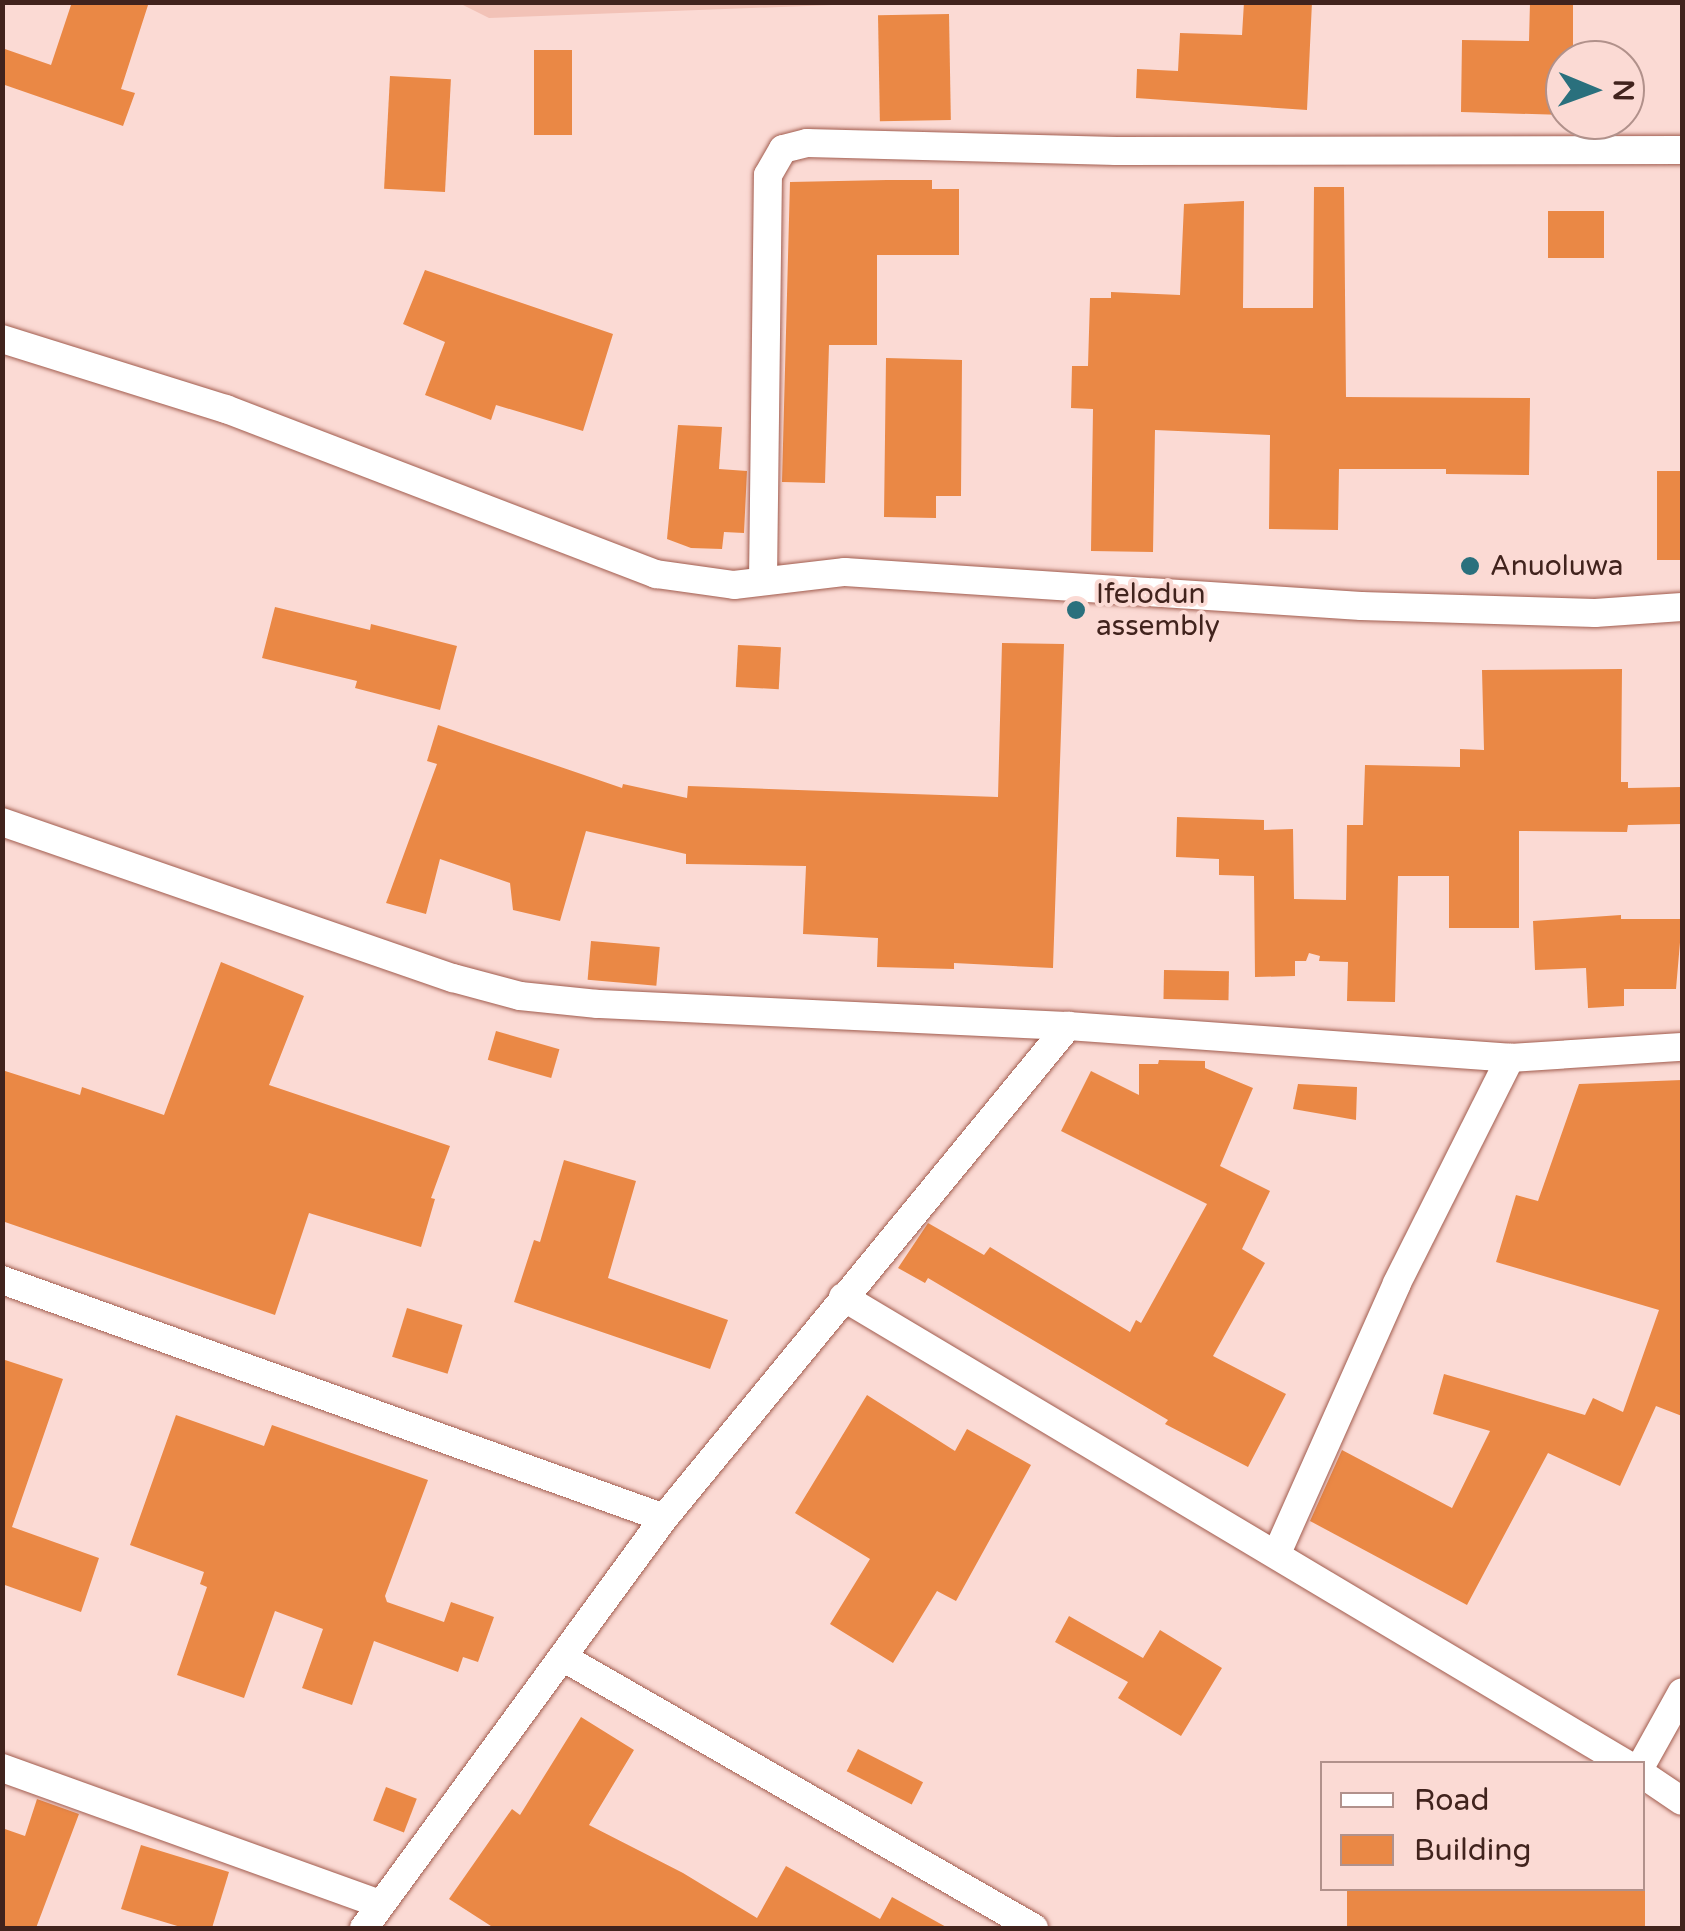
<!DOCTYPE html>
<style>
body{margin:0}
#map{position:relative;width:1685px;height:1931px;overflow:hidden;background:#fbdad4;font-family:"Varela Round",sans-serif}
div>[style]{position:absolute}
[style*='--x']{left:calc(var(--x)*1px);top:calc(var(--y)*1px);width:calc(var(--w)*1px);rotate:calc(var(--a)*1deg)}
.green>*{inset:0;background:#f2c2b7}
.building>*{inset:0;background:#ea8845;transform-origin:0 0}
.roads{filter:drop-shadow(0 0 2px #a15c4e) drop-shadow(0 0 2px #a15c4e)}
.minor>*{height:28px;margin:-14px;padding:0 14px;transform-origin:14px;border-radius:14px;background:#fff}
.dots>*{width:28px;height:28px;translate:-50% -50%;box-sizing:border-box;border:5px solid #fbdad4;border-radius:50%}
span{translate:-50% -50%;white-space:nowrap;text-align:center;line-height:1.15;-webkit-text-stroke:8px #fbdad4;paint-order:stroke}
.poi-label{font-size:28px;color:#41231d}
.left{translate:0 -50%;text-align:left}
.frame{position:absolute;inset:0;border:5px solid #41231d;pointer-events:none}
.legend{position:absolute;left:1320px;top:1761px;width:325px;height:130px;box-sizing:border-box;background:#fbdad4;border:2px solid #b1918b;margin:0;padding:12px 18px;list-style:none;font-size:30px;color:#41231d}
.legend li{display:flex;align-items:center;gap:20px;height:50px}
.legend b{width:50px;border:2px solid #b1918b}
.north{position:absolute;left:1545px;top:40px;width:100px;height:100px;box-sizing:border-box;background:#fbdad4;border:2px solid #b1918b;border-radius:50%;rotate:91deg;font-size:28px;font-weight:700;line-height:40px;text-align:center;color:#41231d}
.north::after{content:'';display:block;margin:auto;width:35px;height:45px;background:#2a707d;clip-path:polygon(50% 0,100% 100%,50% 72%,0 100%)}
</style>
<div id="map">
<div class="green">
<div style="clip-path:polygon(459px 3px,884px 3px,489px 18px)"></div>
</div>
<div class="building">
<div style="clip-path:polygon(72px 2px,149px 2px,121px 89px,135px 93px,123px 126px,2px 84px,2px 48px,51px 65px)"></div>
<div style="clip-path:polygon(1244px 2px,1312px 2px,1307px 110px,1136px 98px,1137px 69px,1178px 71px,1180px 33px,1242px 35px)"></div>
<div style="clip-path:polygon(1530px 2px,1573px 2px,1573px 60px,1565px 60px,1565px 115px,1461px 112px,1462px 40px,1529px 41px)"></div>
<div style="left:949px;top:14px;width:106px;height:71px;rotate:89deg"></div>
<div style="left:534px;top:50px;width:38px;height:85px"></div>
<div style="left:390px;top:76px;width:61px;height:113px;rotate:3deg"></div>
<div style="clip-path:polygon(887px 180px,932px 180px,932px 189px,959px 189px,959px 255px,877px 255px,877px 345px,829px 345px,825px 483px,782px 482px,790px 182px)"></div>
<div style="clip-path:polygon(1314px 187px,1344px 187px,1346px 397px,1530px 398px,1529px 475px,1446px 474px,1446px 469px,1339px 469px,1338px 530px,1269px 529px,1270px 435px,1155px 430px,1153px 552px,1091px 551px,1093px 409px,1071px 408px,1072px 366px,1088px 366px,1090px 298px,1111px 298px,1111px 292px,1180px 295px,1184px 204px,1244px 201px,1243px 308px,1313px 308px)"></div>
<div style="left:1548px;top:211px;width:56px;height:47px"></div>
<div style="clip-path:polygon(425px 270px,613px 334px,583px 431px,496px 405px,491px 420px,425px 395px,445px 342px,403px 324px)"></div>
<div style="clip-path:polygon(886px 358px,962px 360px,961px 496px,936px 496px,936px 518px,884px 517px)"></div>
<div style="clip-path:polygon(678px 425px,722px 427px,719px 469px,747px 471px,744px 533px,724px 532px,722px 549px,691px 548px,667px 539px)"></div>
<div style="left:1657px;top:471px;width:25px;height:89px"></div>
<div style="clip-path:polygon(275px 607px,370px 630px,371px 624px,457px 646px,440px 710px,355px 688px,357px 681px,262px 658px)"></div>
<div style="clip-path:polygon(1002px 643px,1064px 644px,1053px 968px,954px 963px,954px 969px,877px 967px,878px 938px,803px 934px,806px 866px,686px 864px,686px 854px,586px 831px,560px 921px,513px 910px,510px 883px,440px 859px,426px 914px,386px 903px,437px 764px,427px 761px,438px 725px,622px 788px,623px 784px,687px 798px,688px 786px,998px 797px)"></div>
<div style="left:738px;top:645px;width:43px;height:42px;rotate:3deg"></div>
<div style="clip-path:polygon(1622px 669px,1621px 782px,1628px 782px,1628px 788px,1682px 787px,1682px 824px,1628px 825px,1627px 832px,1519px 831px,1519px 928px,1449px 928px,1449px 876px,1398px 876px,1395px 1002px,1347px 1001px,1348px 962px,1319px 961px,1320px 956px,1309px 953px,1306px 961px,1295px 961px,1295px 976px,1255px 977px,1254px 876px,1219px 875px,1219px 859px,1176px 857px,1177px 817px,1264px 820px,1264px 830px,1293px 829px,1294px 899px,1346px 900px,1347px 825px,1363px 825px,1365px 765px,1460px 767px,1460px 749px,1484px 750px,1482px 670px)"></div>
<div style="clip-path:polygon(1621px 915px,1621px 919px,1682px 919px,1676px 989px,1624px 989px,1624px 1006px,1588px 1008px,1586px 968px,1535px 970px,1533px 921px)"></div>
<div style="left:591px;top:941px;width:69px;height:39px;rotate:5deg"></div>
<div style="clip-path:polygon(221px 962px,304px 996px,269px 1085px,450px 1146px,431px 1198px,435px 1199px,421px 1247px,309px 1213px,275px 1315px,2px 1221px,2px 1070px,80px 1095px,82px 1087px,164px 1115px)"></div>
<div style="left:1164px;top:970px;width:65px;height:29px;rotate:1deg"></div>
<div style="left:496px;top:1031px;width:66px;height:30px;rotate:16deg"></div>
<div style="clip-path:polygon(1159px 1060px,1205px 1061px,1205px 1068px,1253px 1088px,1220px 1166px,1270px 1191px,1242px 1249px,1265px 1263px,1213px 1356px,1286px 1394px,1248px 1467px,1165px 1424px,1168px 1420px,928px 1278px,925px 1283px,898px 1268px,928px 1223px,984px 1255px,990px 1247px,1130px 1332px,1136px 1320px,1141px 1323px,1207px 1204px,1061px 1131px,1091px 1071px,1139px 1095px,1139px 1064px,1158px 1064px)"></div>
<div style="clip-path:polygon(1682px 1080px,1682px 1416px,1656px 1406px,1620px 1486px,1548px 1453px,1467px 1605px,1310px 1521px,1342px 1450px,1452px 1508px,1490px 1431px,1433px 1414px,1444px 1374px,1585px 1415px,1593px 1398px,1623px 1412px,1659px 1310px,1496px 1262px,1516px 1195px,1538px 1201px,1579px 1084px)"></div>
<div style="clip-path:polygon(1298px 1084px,1357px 1087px,1356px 1120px,1293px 1109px)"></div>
<div style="clip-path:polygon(564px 1160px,636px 1181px,608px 1278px,728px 1320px,710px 1369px,514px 1302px,534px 1240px,540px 1242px)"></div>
<div style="left:407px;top:1308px;width:58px;height:51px;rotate:17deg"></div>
<div style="clip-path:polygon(2px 1359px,63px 1379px,12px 1527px,99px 1558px,81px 1612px,2px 1584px)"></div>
<div style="clip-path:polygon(867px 1395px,955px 1451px,967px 1429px,1031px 1465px,956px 1601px,937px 1591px,893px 1663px,830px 1624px,870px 1559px,795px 1513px)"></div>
<div style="clip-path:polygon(176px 1415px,264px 1446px,272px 1425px,428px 1480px,385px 1596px,387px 1602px,444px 1622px,451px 1602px,494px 1617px,478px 1662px,463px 1657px,458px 1672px,374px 1641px,352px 1705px,302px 1688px,323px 1629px,275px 1611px,244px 1698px,177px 1675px,207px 1587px,200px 1584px,204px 1572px,130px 1545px)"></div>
<div style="clip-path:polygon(1069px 1616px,1143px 1658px,1160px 1630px,1222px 1668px,1181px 1736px,1118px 1698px,1128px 1682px,1055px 1642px)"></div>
<div style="clip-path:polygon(581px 1717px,634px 1750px,589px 1825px,683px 1873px,757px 1918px,786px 1866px,880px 1919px,892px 1897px,948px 1928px,494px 1928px,449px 1899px,512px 1809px,520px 1815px)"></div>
<div style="left:858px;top:1749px;width:73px;height:25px;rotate:27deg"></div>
<div style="left:386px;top:1787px;width:33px;height:36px;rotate:21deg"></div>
<div style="clip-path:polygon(37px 1799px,79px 1814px,36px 1928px,2px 1928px,2px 1828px,25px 1836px)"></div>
<div style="clip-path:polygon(141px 1845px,229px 1872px,212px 1928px,184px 1928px,121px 1909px)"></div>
<div style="left:1347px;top:1888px;width:298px;height:46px"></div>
</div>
<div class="roads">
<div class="minor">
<div style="--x:2;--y:339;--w:235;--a:17.4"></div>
<div style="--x:226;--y:409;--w:461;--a:21"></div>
<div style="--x:656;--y:574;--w:79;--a:8"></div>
<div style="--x:734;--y:585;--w:112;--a:-6.7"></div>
<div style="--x:845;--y:572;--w:517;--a:3.77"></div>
<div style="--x:1361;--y:606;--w:234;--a:1.7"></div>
<div style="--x:1595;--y:613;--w:87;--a:-3.9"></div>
<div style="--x:763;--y:581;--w:406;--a:-89.3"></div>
<div style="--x:768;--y:175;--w:30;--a:-60"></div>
<div style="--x:783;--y:149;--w:25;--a:-14"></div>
<div style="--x:807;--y:143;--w:309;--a:1.5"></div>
<div style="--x:1116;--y:151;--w:566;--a:-0.1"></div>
<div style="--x:2;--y:822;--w:477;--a:19.1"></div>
<div style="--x:453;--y:978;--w:69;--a:15"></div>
<div style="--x:520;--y:996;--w:78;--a:5.9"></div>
<div style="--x:598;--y:1004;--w:471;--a:2.7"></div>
<div style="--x:1068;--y:1026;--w:443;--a:4.1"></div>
<div style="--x:1510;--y:1058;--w:172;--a:-3.7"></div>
<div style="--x:2;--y:1280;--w:703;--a:19.77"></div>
<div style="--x:843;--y:1297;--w:912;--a:30.81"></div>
<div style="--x:1277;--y:1553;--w:295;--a:-66"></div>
<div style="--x:1397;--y:1283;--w:252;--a:-63.3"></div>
<div style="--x:564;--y:1658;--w:542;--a:29.88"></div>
<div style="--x:1642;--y:1764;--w:82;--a:-60.9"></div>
<div style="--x:2;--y:1768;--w:402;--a:19.8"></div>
<div style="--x:1642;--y:1774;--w:48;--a:34"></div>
<div style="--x:364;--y:1928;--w:508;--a:-53.81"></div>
<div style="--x:664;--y:1518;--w:637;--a:-50.61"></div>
</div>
</div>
<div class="dots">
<div style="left:1470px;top:566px;background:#2a707d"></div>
<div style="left:1076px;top:610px;background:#2a707d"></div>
</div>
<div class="poi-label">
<span class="left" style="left:1490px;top:566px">Anuoluwa</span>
<span class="left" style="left:1096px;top:610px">Ifelodun<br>assembly</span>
</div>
<div class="frame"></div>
<ul class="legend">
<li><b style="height:12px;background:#fff"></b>Road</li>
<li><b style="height:28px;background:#ea8845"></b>Building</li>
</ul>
<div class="north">N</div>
</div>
